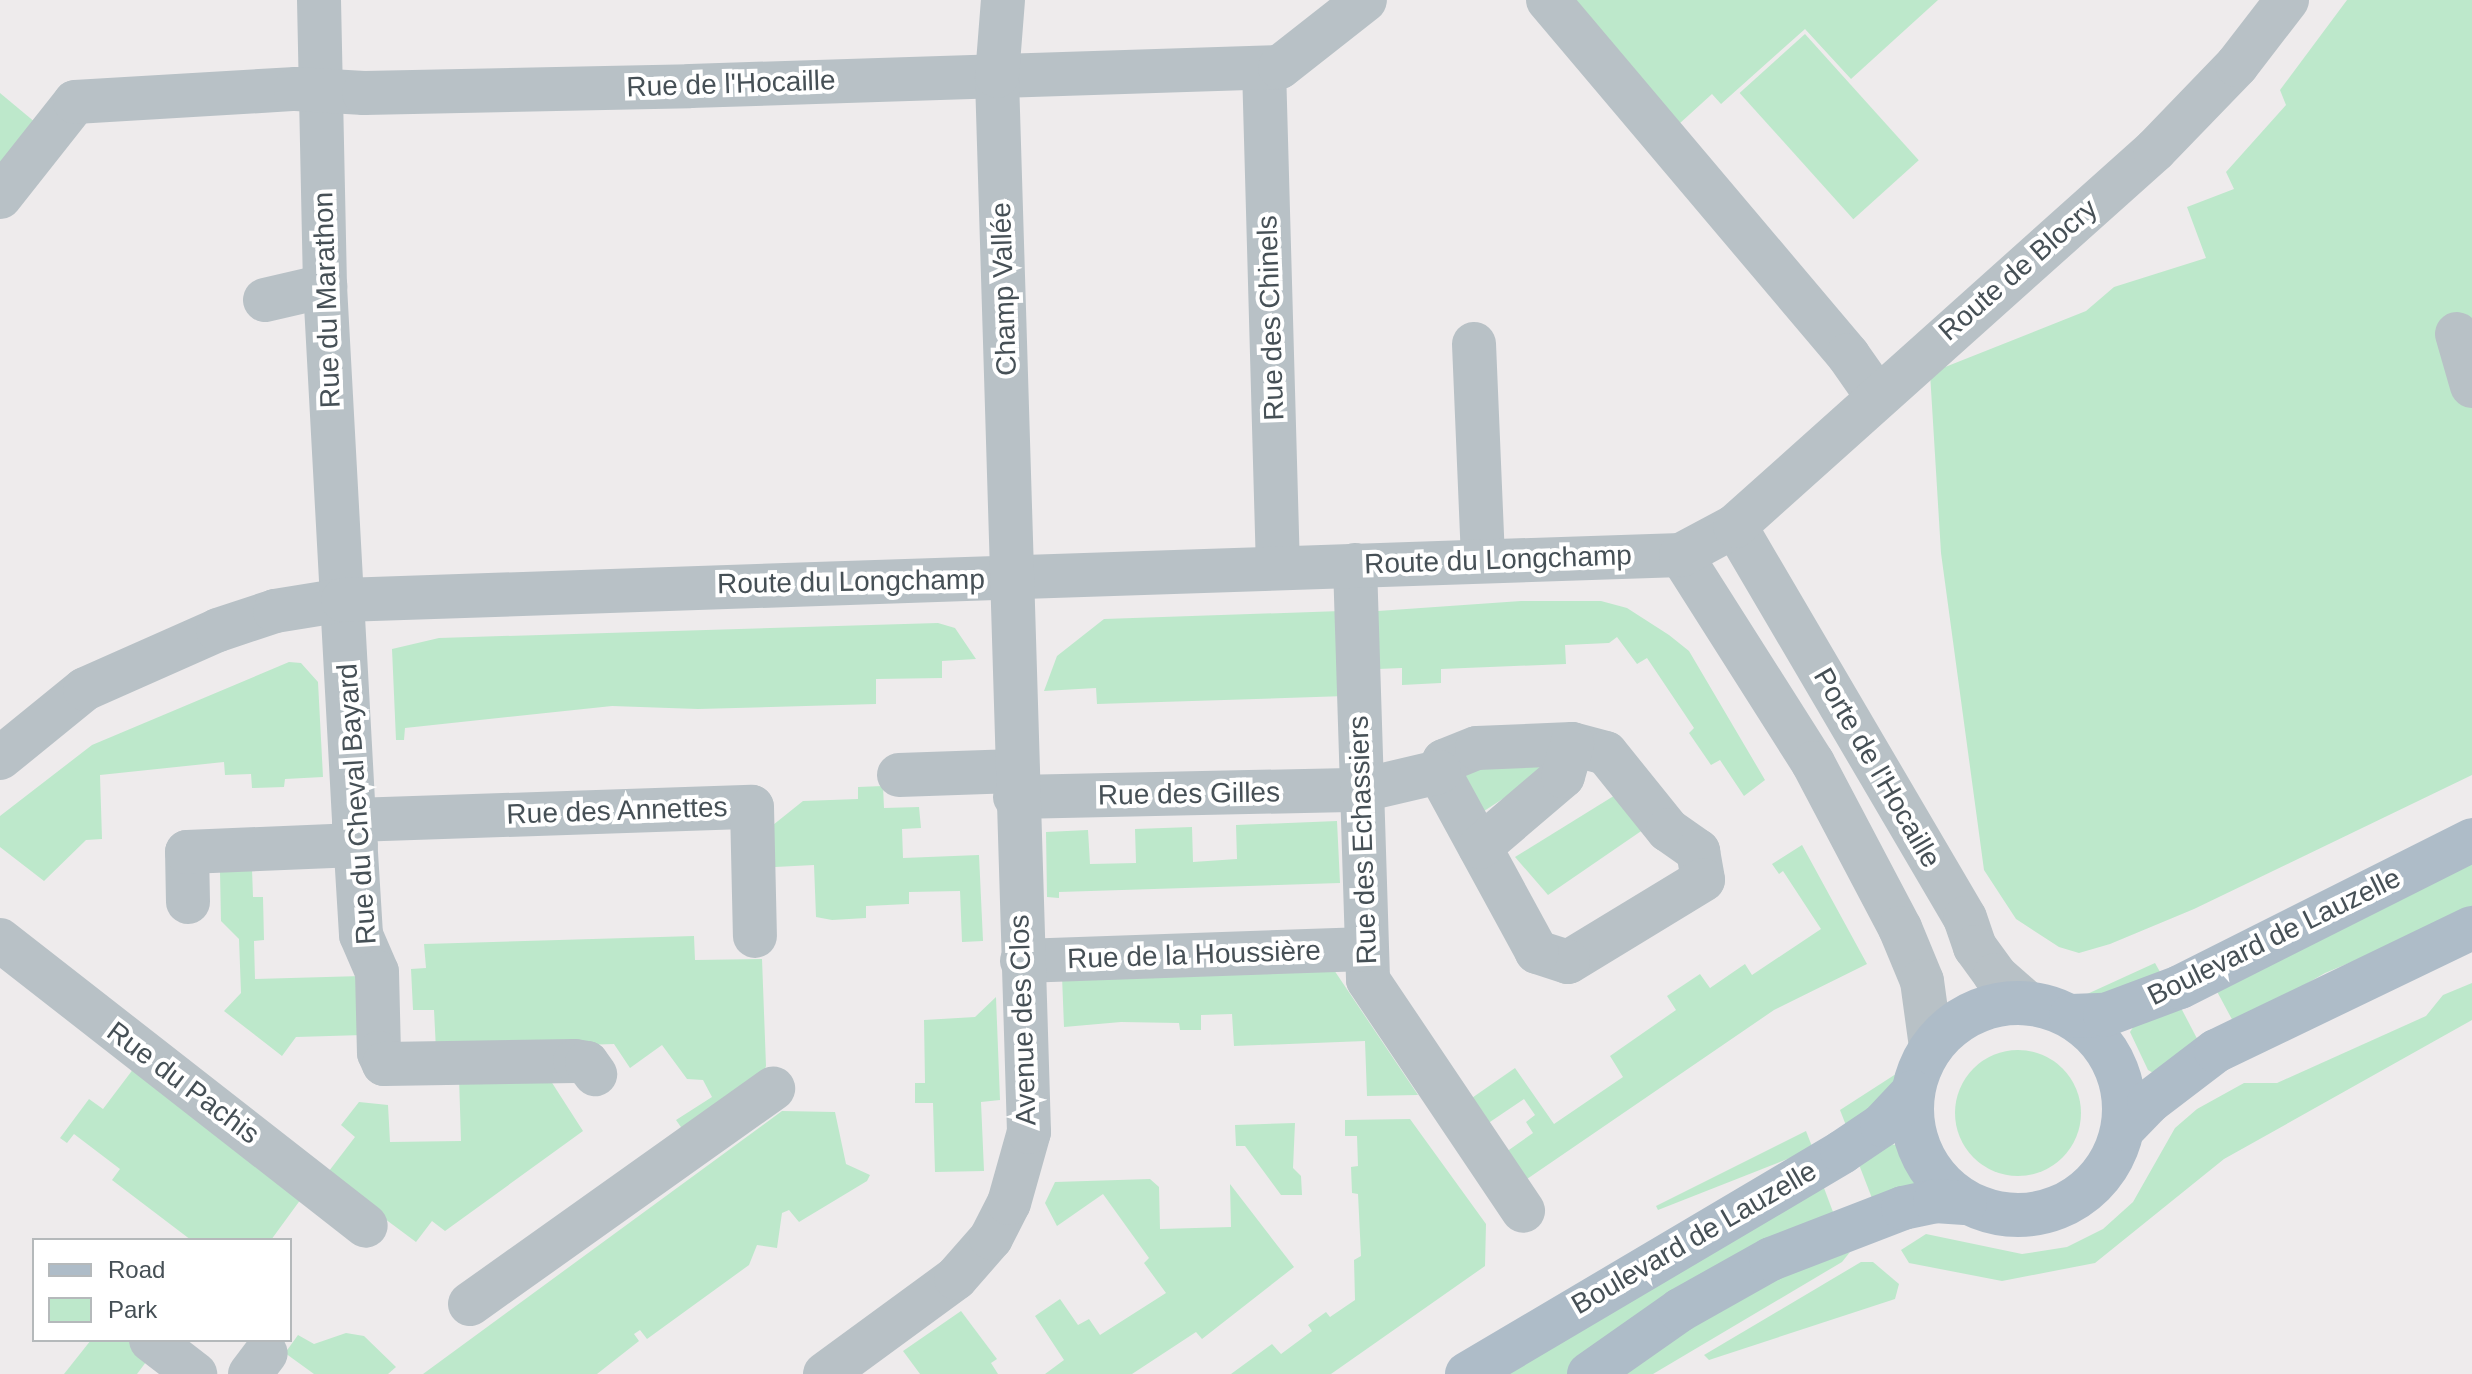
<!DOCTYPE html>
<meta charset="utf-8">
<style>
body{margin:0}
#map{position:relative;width:2472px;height:1374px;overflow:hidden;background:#eeebec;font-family:Arial,sans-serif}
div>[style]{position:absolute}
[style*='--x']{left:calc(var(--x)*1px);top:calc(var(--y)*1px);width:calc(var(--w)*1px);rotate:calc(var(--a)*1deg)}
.green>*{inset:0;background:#bde8cb;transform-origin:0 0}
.round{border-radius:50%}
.minor>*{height:44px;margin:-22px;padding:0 22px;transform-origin:22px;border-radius:22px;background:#b8c1c6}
.major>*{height:44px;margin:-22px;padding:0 22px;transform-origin:22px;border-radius:22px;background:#aebcc8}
.major>.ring{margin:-22px;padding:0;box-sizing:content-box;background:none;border:44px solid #aebcc8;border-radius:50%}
span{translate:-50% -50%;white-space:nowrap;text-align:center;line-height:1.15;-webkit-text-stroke:8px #fff;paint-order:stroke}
.street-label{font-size:28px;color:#465056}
.legend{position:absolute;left:32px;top:1238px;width:260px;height:104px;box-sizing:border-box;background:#fff;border:2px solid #b5b9bb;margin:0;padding:10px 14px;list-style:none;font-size:24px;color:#465056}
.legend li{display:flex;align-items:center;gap:16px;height:40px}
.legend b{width:40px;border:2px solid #b5b9bb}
</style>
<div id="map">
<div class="green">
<div style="clip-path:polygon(1555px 0,1938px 0,1851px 79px,1805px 29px,1721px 104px,1712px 94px,1668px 134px)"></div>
<div style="clip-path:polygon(2347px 0,2472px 0,2472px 775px,2194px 909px,2110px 944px,2079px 953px,2059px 947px,2016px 919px,1984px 870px,1941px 553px,1930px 373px,2086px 311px,2114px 287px,2206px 258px,2187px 207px,2234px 189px,2226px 172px,2286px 105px,2280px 90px)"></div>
<div style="left:1805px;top:34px;width:170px;height:88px;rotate:48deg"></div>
<div style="clip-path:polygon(0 93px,36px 123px,0 168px)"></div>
<div style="clip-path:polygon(1521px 601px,1601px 601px,1627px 608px,1669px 635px,1689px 651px,1765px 780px,1744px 796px,1720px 760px,1711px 765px,1689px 733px,1694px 728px,1647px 658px,1637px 664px,1617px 637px,1609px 643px,1565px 645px,1566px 664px,1441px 669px,1441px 683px,1402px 685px,1402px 668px,1378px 669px,1378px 611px)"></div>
<div style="clip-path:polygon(1341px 611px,1346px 696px,1097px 704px,1096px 688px,1044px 691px,1057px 656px,1104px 619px)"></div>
<div style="clip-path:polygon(938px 623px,955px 628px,976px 659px,942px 661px,942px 678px,876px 679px,876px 704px,698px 709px,612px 706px,405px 728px,404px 740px,396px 740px,392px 649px,439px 638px)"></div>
<div style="clip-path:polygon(289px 662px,301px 663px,318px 682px,323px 777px,285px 779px,284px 787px,252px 788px,251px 774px,225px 775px,224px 762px,100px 775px,102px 839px,86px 840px,44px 881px,0 847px,0 816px,92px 745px)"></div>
<div style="clip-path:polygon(1473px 762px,1550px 768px,1481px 813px,1455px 787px)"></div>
<div style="clip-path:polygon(883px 786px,884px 808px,919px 807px,921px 828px,902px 829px,903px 858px,979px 855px,983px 941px,962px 942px,960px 891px,909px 892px,909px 904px,866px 906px,866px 918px,832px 920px,816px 917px,814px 865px,775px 867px,773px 825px,803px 801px,858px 799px,858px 787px)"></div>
<div style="clip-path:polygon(1625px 789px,1650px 825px,1548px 895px,1515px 857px)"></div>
<div style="clip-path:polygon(1337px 821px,1340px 883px,1059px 892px,1059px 898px,1047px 897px,1046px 832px,1088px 830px,1090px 864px,1136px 863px,1135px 829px,1192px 827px,1193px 862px,1237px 859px,1236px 825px)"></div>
<div style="clip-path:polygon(1802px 845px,1867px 964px,1774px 1010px,1527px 1179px,1506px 1152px,1533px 1133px,1526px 1122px,1535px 1115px,1524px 1099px,1487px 1124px,1469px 1100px,1515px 1068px,1554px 1124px,1623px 1077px,1610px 1056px,1676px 1010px,1667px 996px,1700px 974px,1710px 988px,1745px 964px,1752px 975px,1821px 929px,1783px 871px,1779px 874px,1772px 864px)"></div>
<div style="clip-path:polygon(2472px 857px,2472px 912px,2325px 973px,2235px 1025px,2213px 984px)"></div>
<div style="clip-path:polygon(252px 869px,253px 897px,263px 897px,264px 940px,254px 941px,255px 979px,362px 976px,363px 1035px,296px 1037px,282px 1056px,224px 1011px,241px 993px,239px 939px,221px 921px,220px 872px)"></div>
<div style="clip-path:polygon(694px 936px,695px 960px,762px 959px,766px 1066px,761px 1081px,683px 1130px,676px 1120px,712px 1097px,703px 1080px,687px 1079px,662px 1045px,630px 1068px,614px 1044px,436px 1050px,434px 1010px,413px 1010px,411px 969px,426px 968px,424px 944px)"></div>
<div style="clip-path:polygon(2155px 963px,2164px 979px,2137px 993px,2085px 995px)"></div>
<div style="clip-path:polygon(1332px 967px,1418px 1095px,1367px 1096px,1365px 1041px,1234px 1046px,1232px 1014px,1201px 1015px,1201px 1030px,1180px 1030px,1179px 1023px,1121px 1022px,1064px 1027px,1062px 976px)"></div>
<div style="clip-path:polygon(2472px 983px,2472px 1020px,2224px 1159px,2095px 1263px,2002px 1281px,1909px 1263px,1901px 1250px,1926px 1234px,2022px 1254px,2067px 1247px,2103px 1229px,2133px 1202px,2175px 1128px,2197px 1109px,2244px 1083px,2277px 1083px,2426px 1016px,2443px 995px)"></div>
<div style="clip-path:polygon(996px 997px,1000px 1100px,981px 1102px,984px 1171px,935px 1172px,933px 1103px,915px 1103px,915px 1083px,925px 1083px,924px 1020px,975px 1017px)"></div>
<div style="clip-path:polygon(2180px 1006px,2203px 1050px,2155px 1074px,2148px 1070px,2130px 1032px,2137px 1021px)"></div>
<div class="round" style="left:1955px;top:1050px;width:126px;height:126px"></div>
<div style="clip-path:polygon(134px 1068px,301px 1199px,271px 1240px,191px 1240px,112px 1180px,120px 1169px,74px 1134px,67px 1143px,60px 1138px,89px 1099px,103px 1109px)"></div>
<div style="clip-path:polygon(1899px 1072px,1894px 1086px,1847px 1128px,1840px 1110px)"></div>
<div style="clip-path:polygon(547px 1075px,583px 1131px,445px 1231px,432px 1221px,416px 1242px,326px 1175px,355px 1137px,341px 1125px,359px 1102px,388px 1105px,390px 1142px,461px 1141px,459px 1077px)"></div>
<div style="clip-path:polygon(782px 1111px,835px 1112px,846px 1164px,870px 1175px,867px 1181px,799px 1222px,789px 1210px,782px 1213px,777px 1248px,757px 1245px,749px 1265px,647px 1339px,640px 1330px,634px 1334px,639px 1341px,597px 1374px,423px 1374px)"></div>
<div style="clip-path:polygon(1410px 1119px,1486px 1224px,1485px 1266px,1331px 1374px,1231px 1374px,1272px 1344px,1281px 1354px,1312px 1331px,1308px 1325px,1326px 1312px,1330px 1317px,1355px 1300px,1354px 1260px,1361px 1256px,1358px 1194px,1352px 1193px,1351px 1167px,1358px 1166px,1357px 1136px,1345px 1136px,1345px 1120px)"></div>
<div style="clip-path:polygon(1295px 1123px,1293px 1168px,1301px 1176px,1302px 1195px,1281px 1195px,1245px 1146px,1236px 1146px,1235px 1125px)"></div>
<div style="clip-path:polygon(1806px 1131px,1813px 1149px,1658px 1210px,1656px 1206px)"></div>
<div style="clip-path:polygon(1889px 1144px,1897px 1145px,1919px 1184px,1875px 1206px,1858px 1162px)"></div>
<div style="clip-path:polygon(1150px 1179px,1159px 1187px,1160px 1229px,1231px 1227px,1230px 1184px,1294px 1267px,1202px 1339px,1196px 1332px,1132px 1374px,1045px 1374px,1064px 1360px,1035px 1316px,1060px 1299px,1078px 1325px,1089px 1319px,1100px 1335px,1166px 1293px,1144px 1263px,1149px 1258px,1103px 1194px,1057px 1226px,1045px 1203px,1055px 1182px)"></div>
<div style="clip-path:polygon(1821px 1180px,1836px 1220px,1572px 1374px,1494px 1374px)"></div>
<div style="clip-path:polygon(1850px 1252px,1842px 1262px,1653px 1374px,1613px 1374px,1774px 1276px)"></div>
<div style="clip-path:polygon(1861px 1262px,1873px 1262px,1899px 1284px,1895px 1299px,1709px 1360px,1704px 1355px)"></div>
<div style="clip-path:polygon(961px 1311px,997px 1359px,991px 1363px,998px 1374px,920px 1374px,903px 1351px)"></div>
<div style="clip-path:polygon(346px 1333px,364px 1336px,396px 1367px,388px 1374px,314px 1374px,285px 1353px,298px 1335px,314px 1344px)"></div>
<div style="clip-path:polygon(91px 1340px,134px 1340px,152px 1354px,137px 1374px,64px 1374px)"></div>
</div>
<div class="minor">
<div style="--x:319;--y:0;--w:286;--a:88.8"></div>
<div style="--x:325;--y:286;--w:535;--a:86.89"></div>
<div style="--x:354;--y:820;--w:115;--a:86.5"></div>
<div style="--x:361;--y:935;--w:40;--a:66.6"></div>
<div style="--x:377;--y:972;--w:81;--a:88.6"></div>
<div style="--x:379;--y:1053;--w:12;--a:66"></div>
<div style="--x:384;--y:1064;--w:191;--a:-0.9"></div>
<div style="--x:575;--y:1061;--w:12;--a:9"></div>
<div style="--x:587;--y:1063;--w:14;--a:54"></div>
<div style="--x:1548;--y:0;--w:465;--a:49.8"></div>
<div style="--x:1848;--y:355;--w:49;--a:55"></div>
<div style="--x:1264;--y:68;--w:500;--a:88.4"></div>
<div style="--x:0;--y:197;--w:121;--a:-51.7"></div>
<div style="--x:75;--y:102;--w:221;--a:-3.4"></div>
<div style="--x:296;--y:89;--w:68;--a:3.4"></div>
<div style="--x:364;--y:93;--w:326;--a:-1.2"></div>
<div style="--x:690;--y:86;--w:590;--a:-1.84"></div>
<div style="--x:1280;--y:67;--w:108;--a:-38.2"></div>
<div style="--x:265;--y:300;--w:62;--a:-13.1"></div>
<div style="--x:2457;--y:334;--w:54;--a:73.9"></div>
<div style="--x:1474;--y:344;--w:216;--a:87.6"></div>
<div style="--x:1735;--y:526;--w:454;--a:59.6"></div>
<div style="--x:1965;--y:918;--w:31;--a:71"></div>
<div style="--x:1975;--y:947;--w:34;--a:54"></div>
<div style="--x:1995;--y:975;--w:43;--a:41.2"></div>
<div style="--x:1681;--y:555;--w:246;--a:57.6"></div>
<div style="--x:1813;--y:763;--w:187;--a:62.2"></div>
<div style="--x:1900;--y:928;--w:57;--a:67.5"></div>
<div style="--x:1922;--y:981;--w:67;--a:82.2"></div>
<div style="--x:1355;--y:565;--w:415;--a:88.2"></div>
<div style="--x:1368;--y:980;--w:278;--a:56.1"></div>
<div style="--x:1572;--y:744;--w:35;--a:15"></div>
<div style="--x:1606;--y:753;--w:99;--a:51.2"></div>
<div style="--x:1668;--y:830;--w:37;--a:35"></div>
<div style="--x:1698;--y:851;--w:29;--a:80"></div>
<div style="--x:1703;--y:880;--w:158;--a:148.7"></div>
<div style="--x:1568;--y:962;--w:33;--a:-162"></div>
<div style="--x:1537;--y:952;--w:205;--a:-118.6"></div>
<div style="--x:1439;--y:772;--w:12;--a:-66"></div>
<div style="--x:1444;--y:761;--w:35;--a:-22"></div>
<div style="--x:1477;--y:748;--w:95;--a:-2.4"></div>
<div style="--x:0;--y:758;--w:109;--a:-39.1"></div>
<div style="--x:85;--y:689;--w:145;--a:-23.9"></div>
<div style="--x:218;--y:630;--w:60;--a:-18.4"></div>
<div style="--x:275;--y:611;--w:69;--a:-9.2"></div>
<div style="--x:343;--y:600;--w:1339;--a:-1.93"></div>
<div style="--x:1681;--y:555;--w:61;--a:-28.2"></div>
<div style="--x:1735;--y:526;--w:564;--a:-41.84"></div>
<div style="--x:2155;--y:150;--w:118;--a:-46"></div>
<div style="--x:2237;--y:65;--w:82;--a:-52.4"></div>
<div style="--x:899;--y:775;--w:116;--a:-2"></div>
<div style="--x:1015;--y:797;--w:347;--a:-1.2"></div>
<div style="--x:1362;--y:790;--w:79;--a:-13.2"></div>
<div style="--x:354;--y:820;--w:398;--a:-1.9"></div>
<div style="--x:752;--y:807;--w:129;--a:88.7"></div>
<div style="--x:1480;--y:847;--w:109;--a:-40.5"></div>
<div style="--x:1563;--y:776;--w:33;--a:-74"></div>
<div style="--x:188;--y:902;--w:50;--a:-91.1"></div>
<div style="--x:187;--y:852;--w:169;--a:-2.4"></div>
<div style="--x:0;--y:940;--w:464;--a:38"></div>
<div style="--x:1022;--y:961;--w:344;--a:-2"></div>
<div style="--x:470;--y:1304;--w:372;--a:-35.4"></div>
<div style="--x:151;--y:1340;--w:56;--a:37.7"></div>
<div style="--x:250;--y:1374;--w:26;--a:-53"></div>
<div style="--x:825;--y:1374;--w:162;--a:-36.2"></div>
<div style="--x:956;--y:1278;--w:53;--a:-48.8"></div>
<div style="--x:991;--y:1238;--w:39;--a:-63"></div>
<div style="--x:1009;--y:1203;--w:74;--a:-74.3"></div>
<div style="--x:1029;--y:1132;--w:1056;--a:-91.74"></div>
<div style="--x:997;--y:76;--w:76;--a:-85.5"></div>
</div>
<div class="major">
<div class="ring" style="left:1912px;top:1003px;width:168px;height:168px"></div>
<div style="--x:2071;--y:1016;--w:34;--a:-2"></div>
<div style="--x:2105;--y:1015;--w:80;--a:-20.5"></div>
<div style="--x:2180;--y:987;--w:327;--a:-26.7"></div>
<div style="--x:2123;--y:1129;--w:37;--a:-46"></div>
<div style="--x:2149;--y:1102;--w:84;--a:-37.3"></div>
<div style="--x:2216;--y:1051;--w:284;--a:-25.7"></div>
<div style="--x:1467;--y:1374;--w:436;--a:-30.6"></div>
<div style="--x:1842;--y:1152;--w:48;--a:-34"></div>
<div style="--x:1882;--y:1125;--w:45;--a:-46.8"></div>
<div style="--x:1589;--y:1374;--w:111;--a:-35.1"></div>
<div style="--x:1680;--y:1310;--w:104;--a:-29.3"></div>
<div style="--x:1771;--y:1259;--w:142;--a:-21.1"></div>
<div style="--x:1903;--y:1208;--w:33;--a:-12"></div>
<div style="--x:1935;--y:1201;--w:30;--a:4"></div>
</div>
<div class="street-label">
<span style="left:731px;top:84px;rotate:-2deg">Rue de l'Hocaille</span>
<span style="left:2018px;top:270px;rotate:-41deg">Route de Blocry</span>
<span style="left:1004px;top:289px;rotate:-92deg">Champ Vallée</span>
<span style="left:327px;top:300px;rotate:-92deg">Rue du Marathon</span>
<span style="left:1271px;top:318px;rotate:-92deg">Rue des Chinels</span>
<span style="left:1498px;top:560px;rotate:-2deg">Route du Longchamp</span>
<span style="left:851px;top:582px;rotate:-1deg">Route du Longchamp</span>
<span style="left:1877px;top:768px;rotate:60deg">Porte de l'Hocaille</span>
<span style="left:1189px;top:794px;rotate:-1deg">Rue des Gilles</span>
<span style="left:357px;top:804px;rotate:-94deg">Rue du Cheval Bayard</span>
<span style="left:617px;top:811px;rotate:-2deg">Rue des Annettes</span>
<span style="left:1363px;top:840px;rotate:-92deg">Rue des Echassiers</span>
<span style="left:2274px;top:937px;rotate:-26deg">Boulevard de Lauzelle</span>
<span style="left:1194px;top:955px;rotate:-2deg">Rue de la Houssière</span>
<span style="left:1023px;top:1020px;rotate:-92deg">Avenue des Clos</span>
<span style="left:183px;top:1083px;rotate:37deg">Rue du Pachis</span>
<span style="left:1694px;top:1238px;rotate:-30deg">Boulevard de Lauzelle</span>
</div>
<ul class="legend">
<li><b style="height:10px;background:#aebcc8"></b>Road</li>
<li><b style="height:22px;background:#bde8cb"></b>Park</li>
</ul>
</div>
